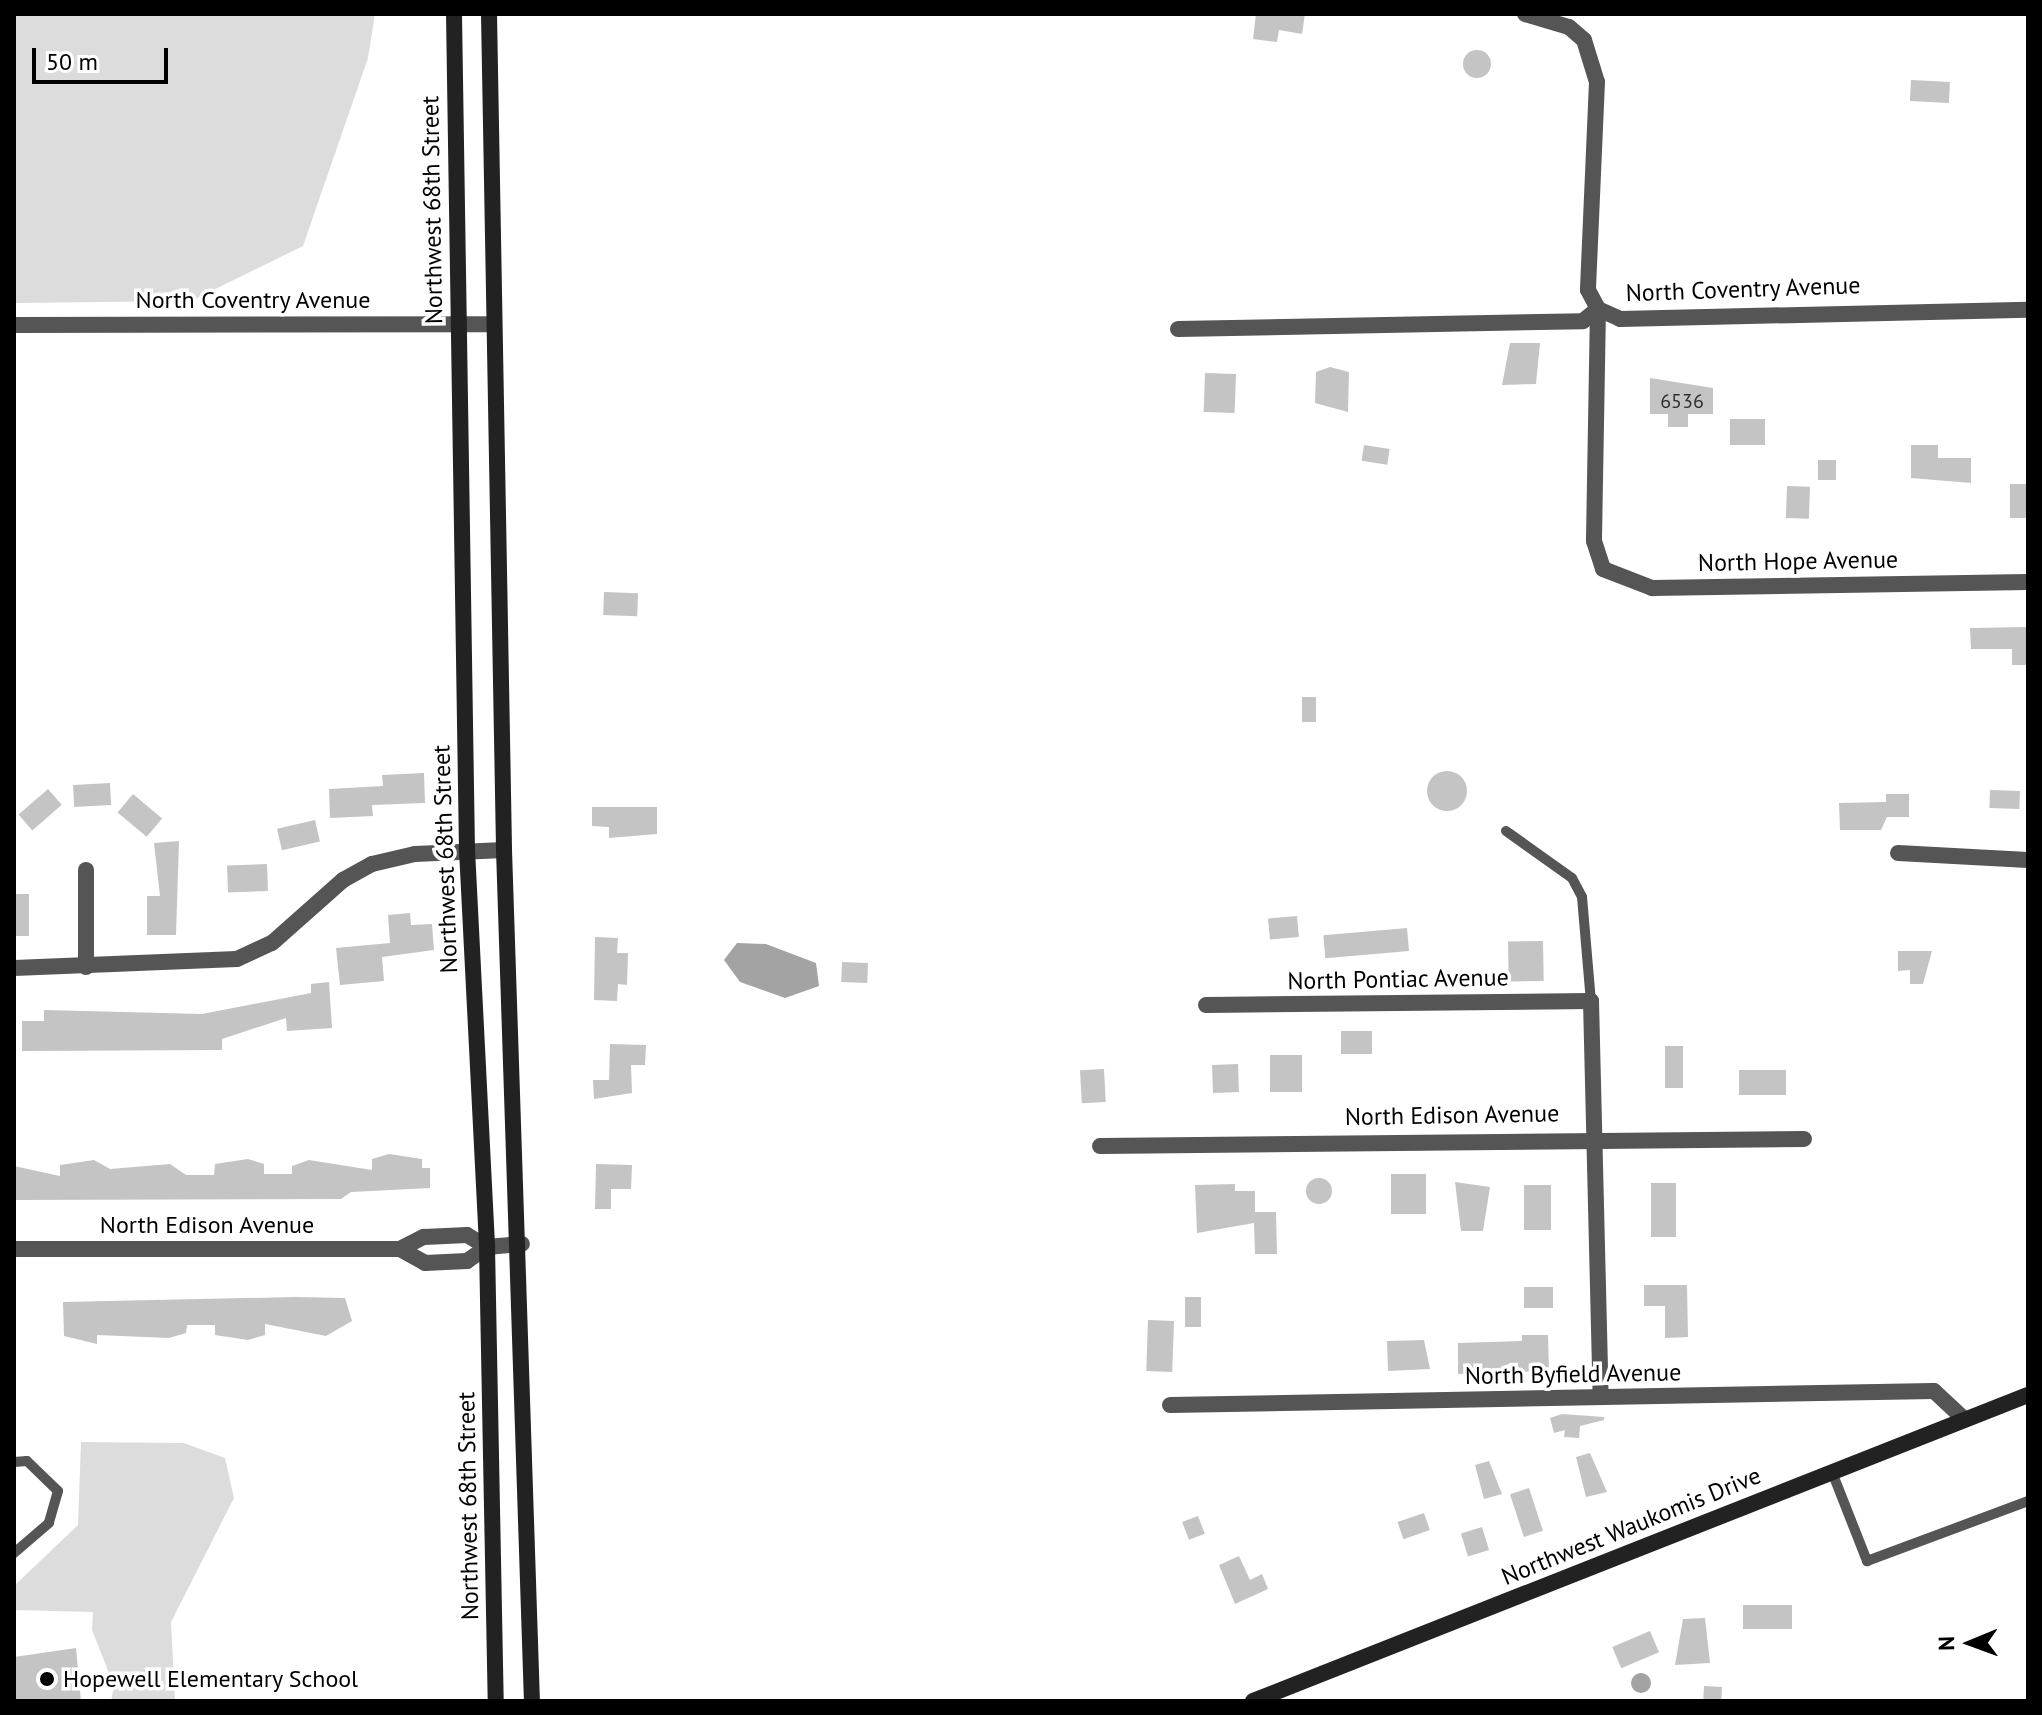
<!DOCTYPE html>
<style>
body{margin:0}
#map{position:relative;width:2042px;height:1715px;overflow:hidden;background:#fff;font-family:"PT Sans",sans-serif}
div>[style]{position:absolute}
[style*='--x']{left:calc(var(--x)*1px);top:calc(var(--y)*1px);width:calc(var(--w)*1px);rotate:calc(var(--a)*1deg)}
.green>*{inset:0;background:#dcdcdc}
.water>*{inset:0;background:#a3a3a3}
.round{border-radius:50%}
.building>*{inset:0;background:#c4c4c4;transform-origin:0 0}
.service>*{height:10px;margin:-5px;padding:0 5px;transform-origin:5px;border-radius:5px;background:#555}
.minor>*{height:16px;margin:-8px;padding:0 8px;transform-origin:8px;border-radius:8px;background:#555}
.tertiary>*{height:16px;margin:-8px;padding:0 8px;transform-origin:8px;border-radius:8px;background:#555}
.secondary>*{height:16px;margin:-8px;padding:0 8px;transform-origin:8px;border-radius:8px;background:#222}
.dots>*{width:22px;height:22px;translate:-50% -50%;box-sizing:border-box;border:4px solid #fff;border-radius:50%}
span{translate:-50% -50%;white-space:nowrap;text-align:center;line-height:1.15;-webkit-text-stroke:7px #fff;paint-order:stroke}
.number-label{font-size:20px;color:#313131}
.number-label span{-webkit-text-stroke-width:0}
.street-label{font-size:24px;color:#000}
.poi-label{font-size:24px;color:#000}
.left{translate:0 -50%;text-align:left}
.frame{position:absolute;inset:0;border:16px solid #000;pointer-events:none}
.north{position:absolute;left:1930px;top:1603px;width:80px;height:80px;-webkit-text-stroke:6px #fff;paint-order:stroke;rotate:269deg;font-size:22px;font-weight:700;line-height:32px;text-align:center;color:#000}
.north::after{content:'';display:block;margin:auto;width:28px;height:36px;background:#000;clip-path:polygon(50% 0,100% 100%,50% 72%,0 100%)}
.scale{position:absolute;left:32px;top:48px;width:136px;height:36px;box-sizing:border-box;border:4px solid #000;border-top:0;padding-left:10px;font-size:24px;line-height:28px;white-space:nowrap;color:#000;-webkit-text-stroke:6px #fff;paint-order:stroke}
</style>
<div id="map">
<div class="green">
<div style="clip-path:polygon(14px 14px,375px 14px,368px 58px,303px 246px,191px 301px,14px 303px)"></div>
<div style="clip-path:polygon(81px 1442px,184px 1443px,225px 1458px,234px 1498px,171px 1622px,175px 1701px,111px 1701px,114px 1686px,92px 1630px,93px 1612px,14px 1610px,14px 1586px,78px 1525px)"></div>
</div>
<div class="water">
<div style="clip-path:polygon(737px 943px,766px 944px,816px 963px,819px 986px,785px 998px,740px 982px,724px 960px)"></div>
<div class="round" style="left:1631px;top:1673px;width:20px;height:20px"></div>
</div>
<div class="building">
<div style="clip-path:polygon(1256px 14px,1305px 14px,1302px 34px,1279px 30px,1277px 42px,1253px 39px)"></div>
<div class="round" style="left:1463px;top:50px;width:28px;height:28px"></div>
<div style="left:1911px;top:80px;width:39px;height:21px;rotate:3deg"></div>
<div style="clip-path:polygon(1510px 343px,1540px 343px,1536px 384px,1502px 385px)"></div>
<div style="clip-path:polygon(1330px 367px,1349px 372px,1348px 412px,1315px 403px,1316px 372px)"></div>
<div style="left:1205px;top:373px;width:31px;height:39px;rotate:2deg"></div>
<div style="clip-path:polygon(1650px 378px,1713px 388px,1713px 414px,1688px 414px,1688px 427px,1668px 427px,1668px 414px,1650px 414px)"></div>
<div style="left:1730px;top:419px;width:35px;height:26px"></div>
<div style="left:1364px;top:445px;width:26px;height:16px;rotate:9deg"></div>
<div style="clip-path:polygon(1911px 445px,1938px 445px,1938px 458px,1971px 458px,1971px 483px,1911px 478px)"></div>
<div style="left:1818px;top:460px;width:18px;height:20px"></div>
<div style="left:2028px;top:484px;width:34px;height:18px;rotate:90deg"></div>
<div style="left:1787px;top:486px;width:23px;height:32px;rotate:2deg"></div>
<div style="left:604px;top:592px;width:34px;height:23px;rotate:2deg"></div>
<div style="clip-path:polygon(2028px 627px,2028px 665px,2012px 665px,2012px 649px,1971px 649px,1970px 628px)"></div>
<div style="left:1302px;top:697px;width:14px;height:25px"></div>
<div class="round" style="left:1427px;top:771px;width:40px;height:40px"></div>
<div style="clip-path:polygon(424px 773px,425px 803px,372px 805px,373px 816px,330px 818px,329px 789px,383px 786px,382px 775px)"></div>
<div style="left:110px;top:783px;width:22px;height:37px;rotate:87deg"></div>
<div style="left:48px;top:789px;width:21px;height:39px;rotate:49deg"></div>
<div style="left:1990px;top:790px;width:30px;height:18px;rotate:2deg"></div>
<div style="left:133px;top:794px;width:38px;height:24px;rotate:40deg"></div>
<div style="clip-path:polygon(1886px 794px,1909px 794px,1909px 817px,1887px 817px,1881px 830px,1840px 830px,1839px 803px,1886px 802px)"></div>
<div style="clip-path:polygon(592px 807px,657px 807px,657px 834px,609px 838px,609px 827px,592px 826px)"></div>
<div style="left:315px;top:820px;width:22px;height:39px;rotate:77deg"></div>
<div style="clip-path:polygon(179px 841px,176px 935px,147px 935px,147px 896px,160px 896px,154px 843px)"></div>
<div style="left:267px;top:864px;width:27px;height:40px;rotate:88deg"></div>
<div style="left:14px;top:894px;width:15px;height:42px"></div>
<div style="clip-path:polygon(410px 913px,411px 925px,432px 924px,434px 950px,382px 957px,384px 981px,340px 985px,336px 948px,390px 943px,388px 915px)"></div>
<div style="left:1297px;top:916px;width:21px;height:29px;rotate:85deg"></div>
<div style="left:1407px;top:928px;width:23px;height:84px;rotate:85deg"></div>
<div style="clip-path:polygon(595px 937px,618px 938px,617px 953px,628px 953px,627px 985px,618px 984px,617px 1001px,594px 1000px)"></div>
<div style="left:1543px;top:941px;width:40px;height:35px;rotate:89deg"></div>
<div style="clip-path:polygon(1898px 951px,1932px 951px,1923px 984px,1910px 984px,1910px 970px,1898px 971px)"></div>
<div style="left:842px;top:962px;width:26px;height:20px;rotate:2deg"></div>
<div style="clip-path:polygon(329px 982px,332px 1028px,287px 1031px,286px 1018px,222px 1039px,222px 1050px,22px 1051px,22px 1021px,44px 1021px,44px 1010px,202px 1014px,311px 993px,311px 984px)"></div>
<div style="left:1341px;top:1031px;width:31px;height:23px"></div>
<div style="clip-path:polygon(610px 1044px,646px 1045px,645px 1065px,631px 1065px,632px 1093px,594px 1099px,593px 1080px,609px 1080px)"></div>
<div style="left:1665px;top:1046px;width:18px;height:42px"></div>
<div style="left:1302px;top:1055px;width:37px;height:32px;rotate:90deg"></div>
<div style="left:1238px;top:1064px;width:28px;height:26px;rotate:88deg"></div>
<div style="left:1104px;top:1069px;width:33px;height:24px;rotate:87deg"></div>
<div style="left:1739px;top:1070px;width:47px;height:25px"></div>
<div style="clip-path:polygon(389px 1154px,422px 1159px,422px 1168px,430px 1168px,430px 1188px,351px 1192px,341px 1199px,14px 1200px,14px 1166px,60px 1176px,60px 1165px,94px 1160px,110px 1169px,170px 1164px,186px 1175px,214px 1175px,215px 1164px,248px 1159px,264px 1164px,264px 1174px,292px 1174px,292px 1166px,309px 1160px,372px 1170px,372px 1159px)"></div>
<div style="clip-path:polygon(596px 1164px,632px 1165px,631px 1189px,611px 1189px,611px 1209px,595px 1209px)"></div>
<div style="left:1426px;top:1174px;width:40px;height:35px;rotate:90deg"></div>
<div class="round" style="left:1306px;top:1178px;width:26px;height:26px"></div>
<div style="clip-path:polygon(1455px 1182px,1490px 1187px,1483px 1231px,1461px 1231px)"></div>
<div style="left:1651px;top:1183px;width:25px;height:54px"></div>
<div style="clip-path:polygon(1235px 1184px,1235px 1191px,1255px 1191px,1255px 1212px,1276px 1212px,1277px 1254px,1255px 1254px,1254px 1223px,1197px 1233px,1195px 1185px)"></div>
<div style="left:1524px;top:1185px;width:27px;height:45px"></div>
<div style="clip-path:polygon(1644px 1285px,1687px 1285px,1688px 1337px,1665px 1338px,1665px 1306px,1644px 1306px)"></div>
<div style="left:1524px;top:1287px;width:29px;height:21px"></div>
<div style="clip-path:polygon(295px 1297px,345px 1298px,352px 1321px,326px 1336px,265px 1324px,265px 1335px,248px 1340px,215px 1335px,215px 1325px,187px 1325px,186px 1333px,169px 1338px,97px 1335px,97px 1344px,64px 1336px,63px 1302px)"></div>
<div style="left:1185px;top:1297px;width:16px;height:30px"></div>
<div style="left:1148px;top:1320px;width:26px;height:51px;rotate:2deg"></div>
<div style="clip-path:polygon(1522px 1335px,1548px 1335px,1549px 1371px,1458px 1374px,1458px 1343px,1522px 1341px)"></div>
<div style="clip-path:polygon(1424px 1340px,1430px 1369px,1388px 1371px,1387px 1341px)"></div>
<div style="clip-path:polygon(1562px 1414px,1604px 1417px,1604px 1420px,1580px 1426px,1579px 1438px,1564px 1437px,1565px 1430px,1554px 1433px,1550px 1418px)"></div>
<div style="clip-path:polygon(1590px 1453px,1607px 1492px,1586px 1497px,1576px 1457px)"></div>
<div style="clip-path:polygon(1489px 1461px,1502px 1494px,1484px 1499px,1475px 1465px)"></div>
<div style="left:1529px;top:1488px;width:45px;height:20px;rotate:72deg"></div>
<div style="left:1424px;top:1513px;width:18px;height:28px;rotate:71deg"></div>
<div style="left:1198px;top:1516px;width:19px;height:17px;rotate:69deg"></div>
<div style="left:1482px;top:1527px;width:24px;height:22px;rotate:73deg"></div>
<div style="clip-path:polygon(1239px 1556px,1250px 1580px,1262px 1574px,1268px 1589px,1235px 1604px,1219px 1565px)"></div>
<div style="left:1743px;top:1605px;width:49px;height:24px"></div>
<div style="clip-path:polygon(1705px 1618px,1710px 1663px,1675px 1665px,1683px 1619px)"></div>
<div style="left:1650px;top:1631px;width:23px;height:41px;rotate:67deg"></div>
<div style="clip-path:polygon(76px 1648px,81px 1701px,14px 1701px,14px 1657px)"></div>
<div style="left:1704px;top:1686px;width:18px;height:15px;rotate:3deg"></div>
</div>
<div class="service">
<div style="--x:1506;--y:831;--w:81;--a:35.5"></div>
<div style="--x:1572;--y:878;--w:21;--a:62"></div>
<div style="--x:1582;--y:897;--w:104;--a:85.1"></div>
<div style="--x:14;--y:1462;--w:13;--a:-4"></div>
<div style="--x:27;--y:1461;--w:43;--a:44.1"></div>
<div style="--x:58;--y:1491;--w:33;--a:106"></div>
<div style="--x:49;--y:1523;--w:46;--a:139.4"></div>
<div style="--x:1832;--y:1472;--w:96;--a:68.5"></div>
<div style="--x:1867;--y:1561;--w:172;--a:-20.4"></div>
</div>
<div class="minor">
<div style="--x:1525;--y:14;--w:46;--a:16.5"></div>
<div style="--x:1569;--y:27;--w:20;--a:41"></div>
<div style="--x:1584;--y:40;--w:44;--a:72.8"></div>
<div style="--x:1597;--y:82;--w:208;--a:92.5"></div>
<div style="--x:1588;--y:290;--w:21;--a:62"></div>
<div style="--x:1598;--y:309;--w:232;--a:91"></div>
<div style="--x:1594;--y:541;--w:29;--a:72"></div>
<div style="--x:1603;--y:569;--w:53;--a:21.2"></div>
<div style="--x:1652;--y:588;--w:376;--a:-0.9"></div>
<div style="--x:1178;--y:329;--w:405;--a:-1.1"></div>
<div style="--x:1583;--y:321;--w:19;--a:-39"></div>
<div style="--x:1598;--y:309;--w:24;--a:24"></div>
<div style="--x:1620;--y:319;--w:408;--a:-1.3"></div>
<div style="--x:1898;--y:853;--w:130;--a:3.1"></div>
<div style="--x:86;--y:870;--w:97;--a:90"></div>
<div style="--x:14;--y:968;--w:223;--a:-2.3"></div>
<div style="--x:237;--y:959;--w:38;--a:-25"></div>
<div style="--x:272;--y:943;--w:95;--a:-41.6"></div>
<div style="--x:343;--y:880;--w:33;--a:-29"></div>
<div style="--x:372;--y:864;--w:44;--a:-13.1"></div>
<div style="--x:415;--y:854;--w:89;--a:-2.6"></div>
<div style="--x:1206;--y:1005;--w:385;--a:-0.6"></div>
<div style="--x:1591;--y:1001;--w:396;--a:88.6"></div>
<div style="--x:1100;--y:1146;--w:704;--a:-0.57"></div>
<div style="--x:14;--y:1249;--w:386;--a:0"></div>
<div style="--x:400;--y:1249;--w:27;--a:-27"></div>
<div style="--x:424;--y:1237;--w:43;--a:-2.7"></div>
<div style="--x:467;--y:1235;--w:23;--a:31"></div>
<div style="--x:400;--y:1249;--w:29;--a:29"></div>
<div style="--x:425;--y:1263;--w:42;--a:-2.7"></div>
<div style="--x:467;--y:1261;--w:24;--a:-35"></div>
<div style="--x:487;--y:1247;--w:35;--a:-5"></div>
<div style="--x:1170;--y:1405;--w:764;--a:-1.05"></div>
<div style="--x:1934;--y:1391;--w:42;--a:43.1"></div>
</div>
<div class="tertiary">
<div style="--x:14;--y:325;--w:478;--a:-0.1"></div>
</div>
<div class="secondary">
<div style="--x:454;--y:14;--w:836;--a:89.11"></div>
<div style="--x:467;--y:850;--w:398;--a:87.1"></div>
<div style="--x:487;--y:1247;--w:454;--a:88.9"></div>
<div style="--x:489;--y:14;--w:836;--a:88.97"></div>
<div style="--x:504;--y:850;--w:851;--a:88.12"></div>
<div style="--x:1253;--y:1701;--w:833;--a:-21.55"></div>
</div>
<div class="dots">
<div style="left:47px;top:1679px;background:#000"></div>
</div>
<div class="number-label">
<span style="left:1682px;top:401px">6536</span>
</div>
<div class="street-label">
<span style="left:432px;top:210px;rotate:-91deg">Northwest 68th Street</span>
<span style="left:1743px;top:289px;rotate:-2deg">North Coventry Avenue</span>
<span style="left:253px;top:300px">North Coventry Avenue</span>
<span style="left:1798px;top:561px;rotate:-1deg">North Hope Avenue</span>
<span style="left:445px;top:859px;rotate:-92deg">Northwest 68th Street</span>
<span style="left:1398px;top:979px;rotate:-1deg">North Pontiac Avenue</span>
<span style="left:1452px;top:1115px;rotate:-1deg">North Edison Avenue</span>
<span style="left:207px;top:1225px">North Edison Avenue</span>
<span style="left:1573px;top:1374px;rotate:-1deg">North Byfield Avenue</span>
<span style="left:468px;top:1506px;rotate:-91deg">Northwest 68th Street</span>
<span style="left:1631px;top:1526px;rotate:-22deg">Northwest Waukomis Drive</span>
</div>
<div class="poi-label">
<span class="left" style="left:63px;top:1679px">Hopewell Elementary School</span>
</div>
<div class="frame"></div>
<div class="north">N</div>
<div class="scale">50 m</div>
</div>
